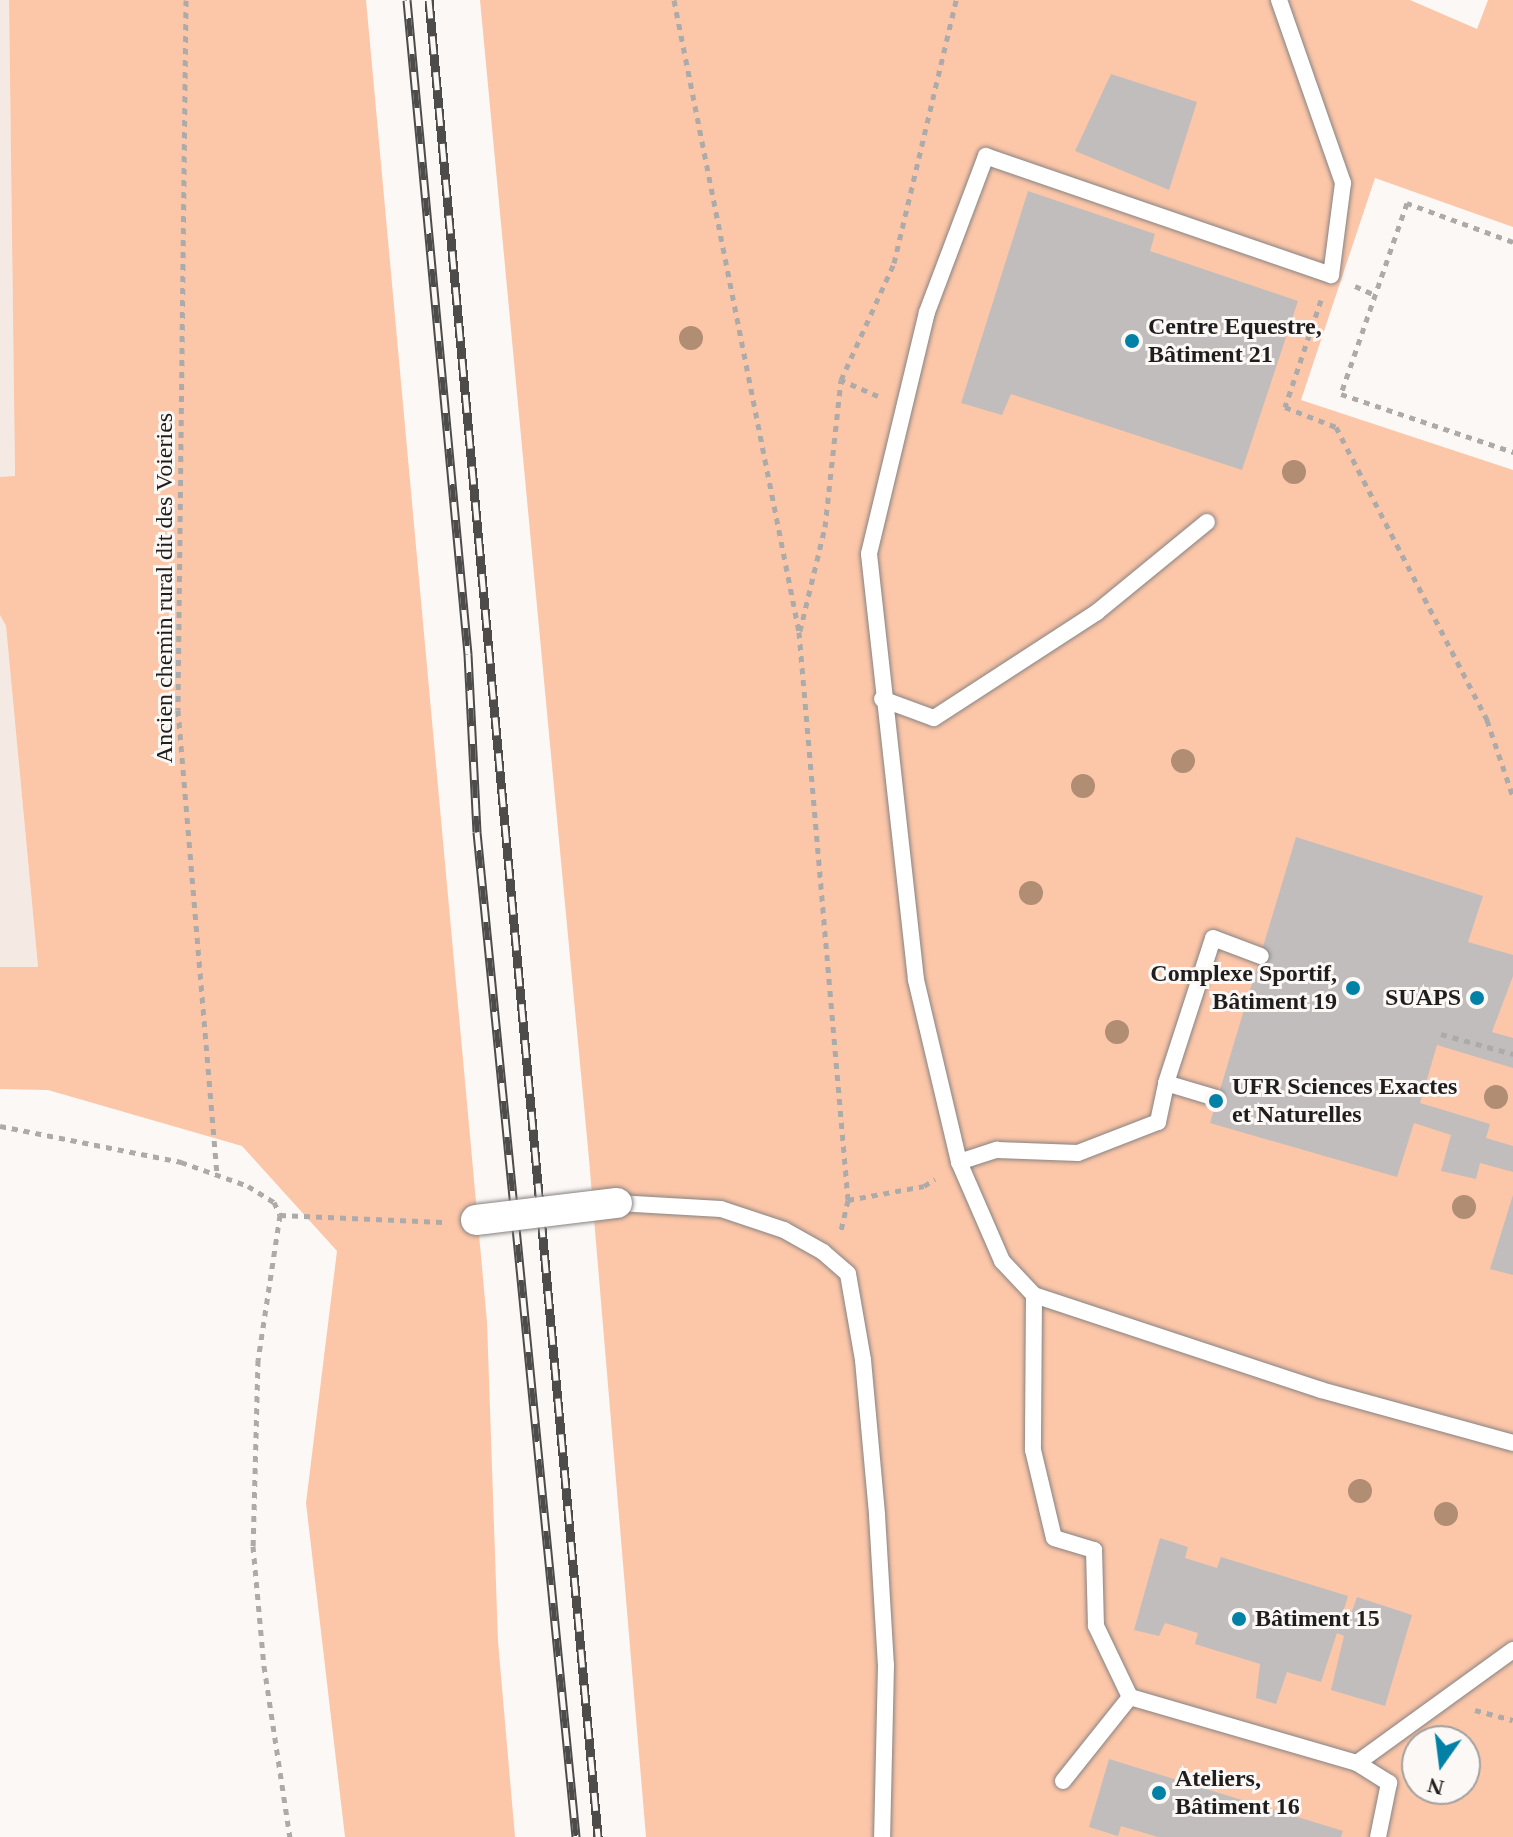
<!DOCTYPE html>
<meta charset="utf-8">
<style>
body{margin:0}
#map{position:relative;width:1513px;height:1837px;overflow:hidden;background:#fbf8f6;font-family:"Times New Roman",serif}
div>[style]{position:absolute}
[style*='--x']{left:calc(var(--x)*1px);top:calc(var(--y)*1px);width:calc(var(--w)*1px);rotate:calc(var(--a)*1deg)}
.built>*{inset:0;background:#f4e9e3}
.green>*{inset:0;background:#fcc6a8}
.building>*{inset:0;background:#c1bdbc}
.path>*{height:5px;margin-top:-2.5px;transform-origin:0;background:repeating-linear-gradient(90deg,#adaba9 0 6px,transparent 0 12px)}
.roads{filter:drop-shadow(0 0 2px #878382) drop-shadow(0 0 2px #878382)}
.service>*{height:16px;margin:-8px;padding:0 8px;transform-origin:8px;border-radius:8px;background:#fff}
.rail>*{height:9px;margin-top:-4.5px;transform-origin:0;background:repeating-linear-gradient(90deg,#fbf8f6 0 18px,#4e4c4b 0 36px);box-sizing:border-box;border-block:2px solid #4e4c4b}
.bridges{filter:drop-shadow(0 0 2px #878382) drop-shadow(0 0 2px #878382)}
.minor-bridge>*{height:30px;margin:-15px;padding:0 15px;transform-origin:15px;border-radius:15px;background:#fff}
.trees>*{width:24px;height:24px;margin:-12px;border-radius:50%;background:#b08d73}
.dots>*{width:22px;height:22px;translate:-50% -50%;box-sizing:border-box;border:4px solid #fbf8f6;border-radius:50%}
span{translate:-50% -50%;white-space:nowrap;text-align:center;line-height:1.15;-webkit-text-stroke:6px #fbf8f6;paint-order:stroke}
.poi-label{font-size:24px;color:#1f1e1d;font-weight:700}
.left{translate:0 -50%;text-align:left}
.right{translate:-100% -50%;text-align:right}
.street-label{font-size:24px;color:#1f1e1d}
.north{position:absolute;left:1401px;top:1725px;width:80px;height:80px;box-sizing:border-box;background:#fbf8f6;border:2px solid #a3a19f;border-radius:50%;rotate:194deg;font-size:22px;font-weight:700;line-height:32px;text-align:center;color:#1f1e1d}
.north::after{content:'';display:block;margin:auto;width:28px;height:36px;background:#0081a5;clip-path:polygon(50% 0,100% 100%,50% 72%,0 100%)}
</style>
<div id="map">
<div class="built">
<div style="clip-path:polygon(0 0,9px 0,15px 477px,0 477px)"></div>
<div style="clip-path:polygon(0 615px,6px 626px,38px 967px,0 967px)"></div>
</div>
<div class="green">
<div style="clip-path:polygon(9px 0,366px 0,487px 1322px,498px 1642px,515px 1837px,345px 1837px,306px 1503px,337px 1251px,242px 1146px,48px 1090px,0 1089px,0 967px,38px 967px,6px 626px,0 615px,0 477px,15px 476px)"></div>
<div style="clip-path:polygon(evenodd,480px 0,1410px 0,1477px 29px,1488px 0,1513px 0,1513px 227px,1375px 178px,1301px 400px,1513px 470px,1513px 1837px,646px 1837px,589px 1159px,480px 0,1417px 1741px,1465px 1741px,1465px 1789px,1417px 1789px,1417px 1741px)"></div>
</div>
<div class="building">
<div style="clip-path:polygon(1111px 74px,1197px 102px,1169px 190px,1075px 151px)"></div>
<div style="clip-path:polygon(1028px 191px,1155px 234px,1150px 251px,1298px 301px,1242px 470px,1011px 394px,1002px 415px,961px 403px)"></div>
<div style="clip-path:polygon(1296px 837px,1483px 896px,1468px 942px,1513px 955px,1513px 976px,1492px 1032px,1513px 1038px,1513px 1068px,1437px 1045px,1420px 1103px,1490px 1124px,1486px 1138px,1513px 1146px,1513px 1172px,1480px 1163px,1476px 1179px,1441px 1171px,1451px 1135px,1414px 1123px,1397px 1177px,1210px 1123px)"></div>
<div style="clip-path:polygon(1513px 1195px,1513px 1275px,1490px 1269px)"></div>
<div style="clip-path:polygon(1160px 1538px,1188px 1547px,1185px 1558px,1217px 1568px,1221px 1557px,1348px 1596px,1339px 1625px,1346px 1628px,1357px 1597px,1412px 1615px,1385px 1706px,1331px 1690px,1344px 1636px,1337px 1633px,1321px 1682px,1287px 1672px,1276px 1704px,1256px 1698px,1260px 1664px,1195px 1644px,1198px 1633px,1165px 1623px,1159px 1636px,1134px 1630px)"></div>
<div style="clip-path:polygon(1109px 1759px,1343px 1831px,1341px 1837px,1158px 1837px,1121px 1826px,1118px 1836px,1089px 1827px)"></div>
</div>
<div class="path">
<div style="--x:186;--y:0;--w:710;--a:90.65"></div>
<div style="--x:178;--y:710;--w:467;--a:85.2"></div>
<div style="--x:674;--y:0;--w:644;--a:78.81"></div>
<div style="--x:799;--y:632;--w:570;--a:85.07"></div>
<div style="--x:848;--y:1200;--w:32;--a:103"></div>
<div style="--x:1513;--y:242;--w:113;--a:-159.8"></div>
<div style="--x:1407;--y:203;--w:202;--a:109.1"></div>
<div style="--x:1341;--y:394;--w:182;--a:18.6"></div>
<div style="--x:1355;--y:286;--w:20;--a:24"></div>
<div style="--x:1321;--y:300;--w:113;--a:108.6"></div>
<div style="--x:1285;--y:407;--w:55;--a:21.4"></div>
<div style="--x:1336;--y:427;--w:330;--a:62.7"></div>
<div style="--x:1487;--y:720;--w:81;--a:71.3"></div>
<div style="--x:878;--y:396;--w:40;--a:-156.6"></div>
<div style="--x:841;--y:380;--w:128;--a:-65.6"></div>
<div style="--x:894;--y:263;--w:270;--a:-76.7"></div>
<div style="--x:800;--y:631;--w:107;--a:-76.5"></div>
<div style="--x:825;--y:527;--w:148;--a:-83.8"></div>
<div style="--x:1441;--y:1034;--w:75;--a:15.5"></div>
<div style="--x:0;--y:1126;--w:185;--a:11.2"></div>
<div style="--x:181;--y:1162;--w:71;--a:19.7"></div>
<div style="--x:248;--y:1186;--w:31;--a:32"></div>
<div style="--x:274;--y:1202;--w:14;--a:65"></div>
<div style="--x:848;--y:1200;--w:77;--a:-10.4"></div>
<div style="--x:924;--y:1186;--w:13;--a:-32"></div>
<div style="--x:280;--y:1215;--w:147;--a:98.6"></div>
<div style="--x:258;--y:1360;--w:186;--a:91.5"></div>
<div style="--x:253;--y:1546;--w:121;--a:84.8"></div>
<div style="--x:264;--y:1666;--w:173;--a:81.4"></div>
<div style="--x:280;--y:1215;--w:163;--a:2.5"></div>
<div style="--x:1475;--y:1710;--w:39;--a:15"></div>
</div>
<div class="roads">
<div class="service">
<div style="--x:1279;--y:0;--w:194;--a:70.7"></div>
<div style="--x:1343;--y:183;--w:93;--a:97.4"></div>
<div style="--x:1331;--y:275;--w:365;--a:-161"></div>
<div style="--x:986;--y:156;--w:167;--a:110.7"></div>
<div style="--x:927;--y:312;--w:249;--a:103.5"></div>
<div style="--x:869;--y:554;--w:429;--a:83.7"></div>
<div style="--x:916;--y:980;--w:187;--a:76.7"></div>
<div style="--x:959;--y:1162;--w:108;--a:66.5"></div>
<div style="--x:1002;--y:1261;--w:47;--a:46.7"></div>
<div style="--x:1034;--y:1295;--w:302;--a:18.3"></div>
<div style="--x:1321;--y:1390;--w:199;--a:15.4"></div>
<div style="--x:882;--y:699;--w:55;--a:20.1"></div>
<div style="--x:934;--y:718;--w:194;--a:-33"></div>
<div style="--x:1097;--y:612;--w:142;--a:-39.3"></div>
<div style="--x:1216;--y:1098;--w:52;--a:-163.3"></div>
<div style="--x:1166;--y:1083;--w:152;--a:-72"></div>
<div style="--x:1213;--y:938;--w:51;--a:20.6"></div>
<div style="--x:959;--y:1162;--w:40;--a:-18"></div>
<div style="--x:997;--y:1150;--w:81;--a:2.1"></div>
<div style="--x:1078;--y:1153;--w:86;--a:-21.2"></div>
<div style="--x:1158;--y:1122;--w:40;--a:-78"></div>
<div style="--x:617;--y:1203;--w:104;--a:3.3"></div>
<div style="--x:721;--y:1209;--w:66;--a:18.4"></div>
<div style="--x:784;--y:1230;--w:45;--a:29.4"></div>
<div style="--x:823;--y:1252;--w:33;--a:41"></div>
<div style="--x:848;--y:1274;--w:87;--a:80.1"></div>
<div style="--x:863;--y:1360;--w:156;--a:84.8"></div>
<div style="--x:877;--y:1515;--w:150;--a:86.6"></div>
<div style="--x:886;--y:1665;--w:172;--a:91.3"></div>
<div style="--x:1034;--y:1295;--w:155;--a:90.4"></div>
<div style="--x:1033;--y:1450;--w:90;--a:76.6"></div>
<div style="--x:1054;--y:1538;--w:42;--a:16.7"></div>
<div style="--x:1094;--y:1550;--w:76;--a:88.5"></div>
<div style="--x:1096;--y:1626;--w:79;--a:64.4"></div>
<div style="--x:1130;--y:1697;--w:236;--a:16.2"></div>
<div style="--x:1357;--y:1763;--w:193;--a:-35.9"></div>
<div style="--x:1357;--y:1763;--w:38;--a:32"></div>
<div style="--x:1389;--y:1783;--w:55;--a:101.5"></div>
<div style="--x:1063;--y:1781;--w:107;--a:-51.4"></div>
</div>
</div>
<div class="rail">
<div style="--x:407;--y:0;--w:657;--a:84.67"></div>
<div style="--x:468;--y:654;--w:178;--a:87.1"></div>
<div style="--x:477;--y:832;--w:1010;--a:84.37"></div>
<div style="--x:429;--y:0;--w:1845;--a:84.74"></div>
</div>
<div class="bridges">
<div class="minor-bridge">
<div style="--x:476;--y:1220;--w:142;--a:-6.9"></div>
</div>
</div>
<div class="trees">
<div style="left:691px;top:338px"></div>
<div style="left:1294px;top:472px"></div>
<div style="left:1183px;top:761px"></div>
<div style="left:1083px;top:786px"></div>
<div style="left:1031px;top:893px"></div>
<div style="left:1117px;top:1032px"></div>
<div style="left:1496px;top:1097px"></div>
<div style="left:1464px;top:1207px"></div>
<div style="left:1360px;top:1491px"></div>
<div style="left:1446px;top:1514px"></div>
</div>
<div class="dots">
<div style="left:1132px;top:341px;background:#0081a5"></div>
<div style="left:1353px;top:988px;background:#0081a5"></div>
<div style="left:1477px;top:998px;background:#0081a5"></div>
<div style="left:1216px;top:1101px;background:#0081a5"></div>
<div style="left:1239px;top:1619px;background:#0081a5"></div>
<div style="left:1159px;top:1793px;background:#0081a5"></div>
</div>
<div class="poi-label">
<span class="left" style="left:1148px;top:341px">Centre Equestre,<br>Bâtiment 21</span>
<span class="right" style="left:1337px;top:988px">Complexe Sportif,<br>Bâtiment 19</span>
<span class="right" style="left:1461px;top:998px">SUAPS</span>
<span class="left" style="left:1232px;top:1101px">UFR Sciences Exactes<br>et Naturelles</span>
<span class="left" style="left:1255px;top:1619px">Bâtiment 15</span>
<span class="left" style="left:1175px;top:1793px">Ateliers,<br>Bâtiment 16</span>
</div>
<div class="street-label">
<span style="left:165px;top:588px;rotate:-90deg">Ancien chemin rural dit des Voieries</span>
</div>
<div class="north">N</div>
</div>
